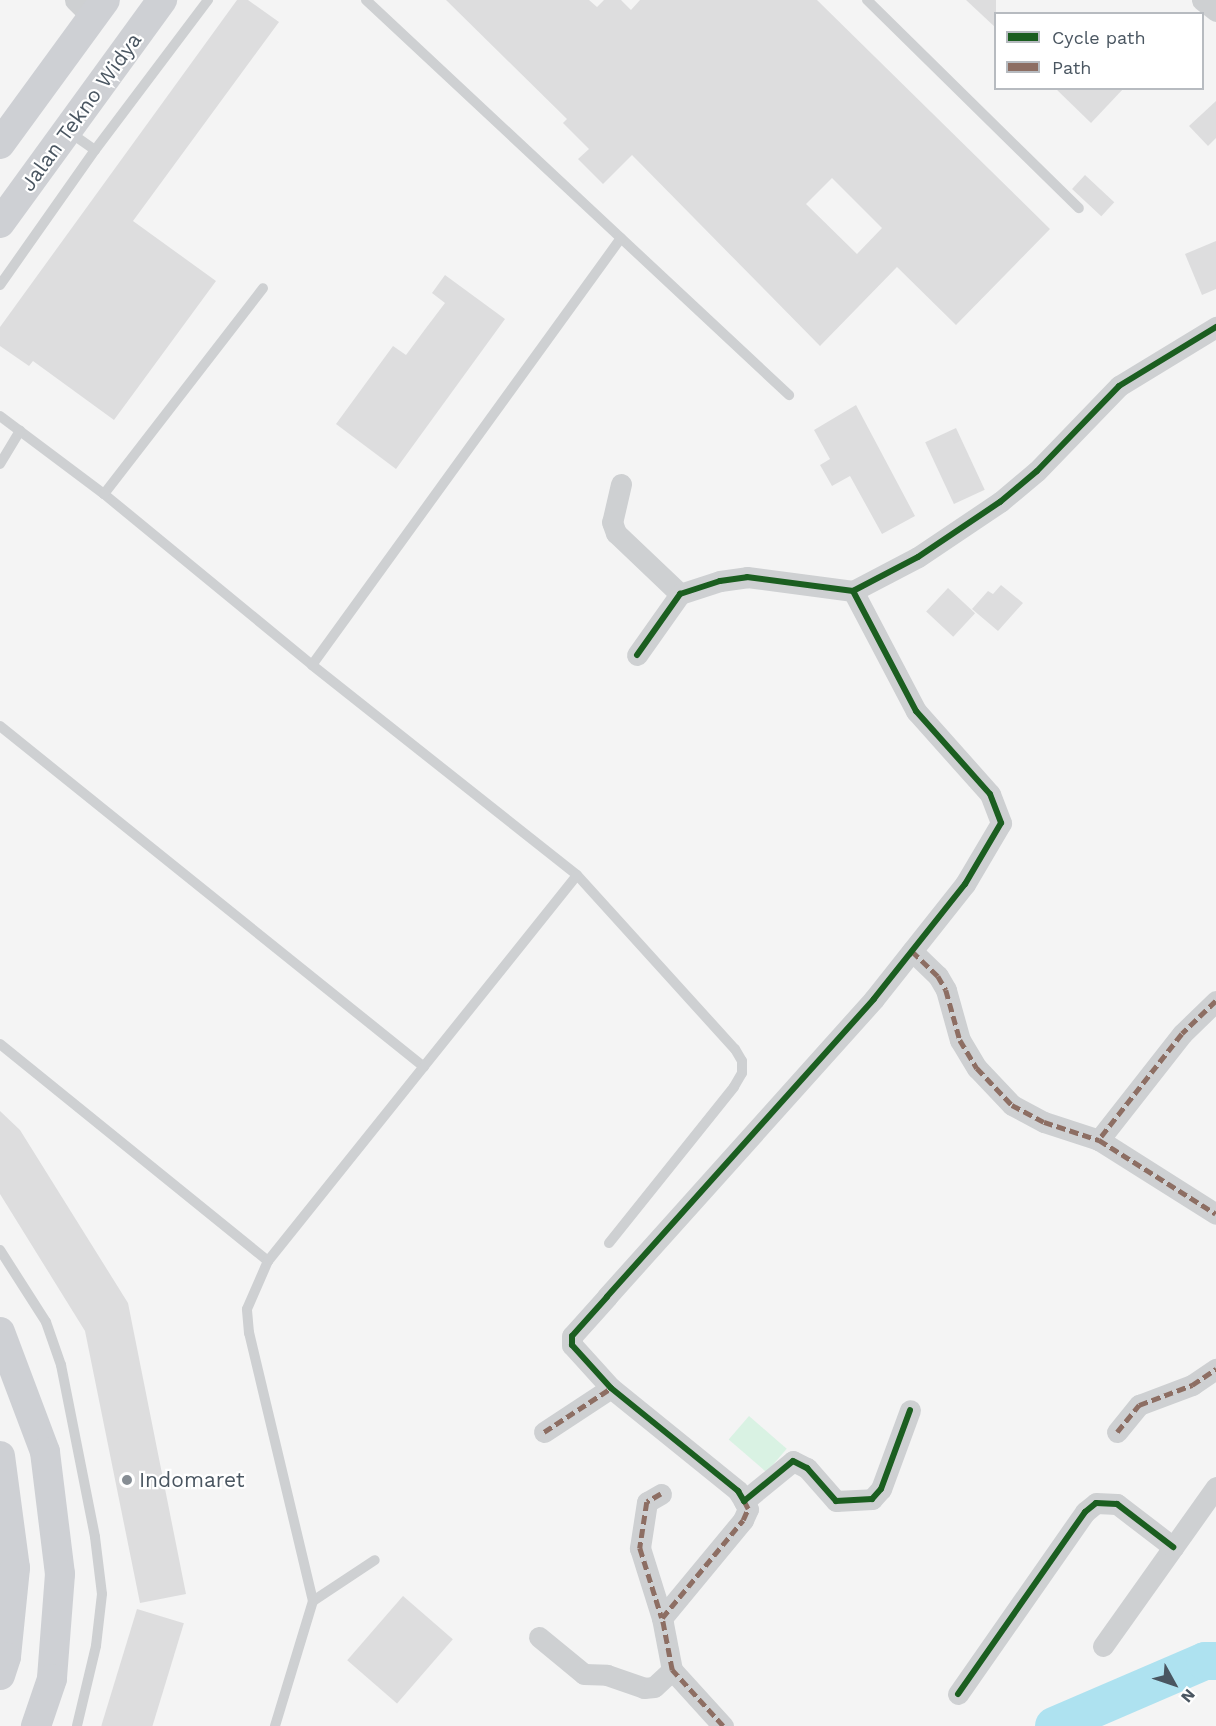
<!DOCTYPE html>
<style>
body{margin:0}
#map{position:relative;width:1216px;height:1726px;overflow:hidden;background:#f4f4f4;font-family:"Work Sans",sans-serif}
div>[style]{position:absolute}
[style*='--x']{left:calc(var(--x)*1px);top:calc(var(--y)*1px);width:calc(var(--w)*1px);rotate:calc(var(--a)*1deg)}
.green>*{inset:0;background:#d9f2e3;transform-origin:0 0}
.river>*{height:38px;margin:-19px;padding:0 19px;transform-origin:19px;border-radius:19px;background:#aee2f0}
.building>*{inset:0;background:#ddddde;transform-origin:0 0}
.lane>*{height:10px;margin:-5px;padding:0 5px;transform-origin:5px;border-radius:5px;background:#ced0d2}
.street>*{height:21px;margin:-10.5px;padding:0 10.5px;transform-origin:10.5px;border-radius:10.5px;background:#ced0d2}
.secondary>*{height:30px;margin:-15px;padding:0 15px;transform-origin:15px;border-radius:15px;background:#ced0d4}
.quiet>*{height:4.5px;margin-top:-2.25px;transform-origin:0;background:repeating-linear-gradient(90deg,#8d6e63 0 9px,transparent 0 13.5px)}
.cycleway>*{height:6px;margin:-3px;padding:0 3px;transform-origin:3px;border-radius:3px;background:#1b5e20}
.dots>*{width:16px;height:16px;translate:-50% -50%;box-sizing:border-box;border:3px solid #fff;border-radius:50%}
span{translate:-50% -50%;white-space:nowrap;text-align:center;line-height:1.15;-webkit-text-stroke:4.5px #fff;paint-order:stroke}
.street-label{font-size:21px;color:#4a5661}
.poi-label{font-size:21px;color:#4a5661}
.left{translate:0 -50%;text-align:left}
.legend{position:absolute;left:994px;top:12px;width:210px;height:78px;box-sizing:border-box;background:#fff;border:2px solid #b7bbc0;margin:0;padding:8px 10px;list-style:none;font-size:18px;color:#4a5661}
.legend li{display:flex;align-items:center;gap:12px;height:30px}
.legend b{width:30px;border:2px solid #b7bbc0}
.north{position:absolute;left:1144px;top:1654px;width:60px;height:60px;-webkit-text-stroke:4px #fff;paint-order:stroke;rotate:130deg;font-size:16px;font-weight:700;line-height:24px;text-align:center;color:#4a5661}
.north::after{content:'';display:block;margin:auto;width:21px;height:27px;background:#4a5661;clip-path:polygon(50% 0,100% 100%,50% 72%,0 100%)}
</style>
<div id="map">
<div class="green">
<div style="left:749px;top:1416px;width:50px;height:31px;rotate:41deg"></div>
</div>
<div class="river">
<div style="--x:1054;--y:1726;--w:164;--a:-23.3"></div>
<div style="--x:1205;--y:1661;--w:11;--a:0"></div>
</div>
<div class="building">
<div style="clip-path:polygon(237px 0,248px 0,279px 22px,133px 221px,216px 281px,114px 420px,33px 361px,29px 366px,0 346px,0 327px)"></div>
<div style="clip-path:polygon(evenodd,446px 0,589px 0,597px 7px,604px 0,621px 0,631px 10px,640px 0,817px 0,1050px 229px,956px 325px,897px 267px,820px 346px,632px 155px,603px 184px,578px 159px,589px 149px,563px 123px,567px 119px,446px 0,832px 178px,882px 228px,857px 254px,806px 204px,832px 178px)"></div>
<div style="clip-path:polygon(966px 0,996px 0,996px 28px)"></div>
<div style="clip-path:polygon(1055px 88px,1124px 88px,1091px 123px)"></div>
<div style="clip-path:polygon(1216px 101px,1216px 138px,1208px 146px,1189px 126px)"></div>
<div style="left:1085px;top:175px;width:40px;height:19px;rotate:43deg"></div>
<div style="clip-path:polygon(1216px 241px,1216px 289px,1202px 295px,1185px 254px)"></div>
<div style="clip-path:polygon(445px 275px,505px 319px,396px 469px,336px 424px,393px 346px,406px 355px,426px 328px,445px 303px,432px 293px)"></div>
<div style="clip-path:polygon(856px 405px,915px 516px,882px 534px,850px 476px,832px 486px,820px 465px,830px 459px,814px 430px)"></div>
<div style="left:956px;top:428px;width:68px;height:34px;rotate:65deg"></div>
<div style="clip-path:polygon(1001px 585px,1023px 603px,998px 631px,972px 609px,988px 591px,993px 594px)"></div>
<div style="left:948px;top:588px;width:37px;height:32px;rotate:43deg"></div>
<div style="clip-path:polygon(0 1111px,20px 1130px,128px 1303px,186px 1594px,140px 1603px,85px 1331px,0 1194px)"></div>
<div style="left:403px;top:1596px;width:66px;height:85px;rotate:41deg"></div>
<div style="left:137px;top:1609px;width:49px;height:122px;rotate:17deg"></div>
</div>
<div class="lane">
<div style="--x:366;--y:0;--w:579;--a:43.04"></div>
<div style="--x:867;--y:0;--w:297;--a:44.5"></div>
<div style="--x:95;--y:150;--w:188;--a:-53"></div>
<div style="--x:0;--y:285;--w:165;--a:-54.9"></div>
<div style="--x:95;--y:150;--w:33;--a:-145"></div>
<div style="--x:0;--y:416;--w:130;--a:36.9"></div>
<div style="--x:104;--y:494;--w:269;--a:39.4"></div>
<div style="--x:312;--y:665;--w:338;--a:38.4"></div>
<div style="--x:577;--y:875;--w:235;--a:47.8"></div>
<div style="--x:735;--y:1049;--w:14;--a:60"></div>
<div style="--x:742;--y:1061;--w:12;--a:90"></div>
<div style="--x:742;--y:1073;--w:16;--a:120"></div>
<div style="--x:734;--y:1087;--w:200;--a:128.7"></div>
<div style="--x:0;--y:464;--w:39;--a:-59"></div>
<div style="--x:104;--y:494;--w:260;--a:-52.3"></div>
<div style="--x:312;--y:665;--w:527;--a:-54.11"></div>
<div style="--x:0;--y:726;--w:544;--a:38.81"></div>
<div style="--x:0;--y:1044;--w:345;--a:39"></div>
<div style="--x:0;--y:1250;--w:85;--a:57.4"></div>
<div style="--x:46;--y:1322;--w:46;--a:70.8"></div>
<div style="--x:61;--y:1365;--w:175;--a:78.8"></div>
<div style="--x:95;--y:1537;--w:57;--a:83"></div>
<div style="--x:102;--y:1594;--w:52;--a:96.6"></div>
<div style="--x:96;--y:1646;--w:82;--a:103.4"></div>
<div style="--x:313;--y:1601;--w:74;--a:-33.5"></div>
<div style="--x:275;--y:1726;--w:131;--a:-73.1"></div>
<div style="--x:313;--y:1601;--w:276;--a:-103.4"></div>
<div style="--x:249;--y:1333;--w:24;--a:-95"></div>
<div style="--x:247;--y:1309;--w:52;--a:-66.4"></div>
<div style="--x:268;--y:1261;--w:494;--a:-51.3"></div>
</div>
<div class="street">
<div style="--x:75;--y:0;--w:25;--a:45"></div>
<div style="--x:1202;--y:0;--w:18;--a:38"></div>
<div style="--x:621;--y:484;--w:39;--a:103"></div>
<div style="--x:612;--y:522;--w:12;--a:70"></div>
<div style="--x:616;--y:533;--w:88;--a:43.6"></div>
<div style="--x:853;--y:591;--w:136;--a:62.3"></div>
<div style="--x:916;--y:711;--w:111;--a:48.3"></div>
<div style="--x:990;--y:794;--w:31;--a:69"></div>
<div style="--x:1001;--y:823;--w:71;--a:120.5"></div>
<div style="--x:965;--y:884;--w:147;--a:128.4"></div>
<div style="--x:874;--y:999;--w:400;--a:131.9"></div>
<div style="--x:607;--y:1297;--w:52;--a:131.9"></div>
<div style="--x:572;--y:1336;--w:9;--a:90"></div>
<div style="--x:572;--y:1345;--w:58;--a:47.8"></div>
<div style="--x:611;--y:1388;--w:164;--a:39"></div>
<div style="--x:738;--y:1491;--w:12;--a:59"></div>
<div style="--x:744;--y:1501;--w:63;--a:-39.2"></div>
<div style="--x:793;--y:1461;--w:16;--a:27"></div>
<div style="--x:807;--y:1468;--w:44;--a:48.7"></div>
<div style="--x:836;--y:1501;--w:36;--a:-3"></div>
<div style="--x:872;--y:1499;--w:13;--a:-48"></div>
<div style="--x:881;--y:1489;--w:84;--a:-69.8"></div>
<div style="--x:637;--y:655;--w:75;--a:-54.8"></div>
<div style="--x:680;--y:594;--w:42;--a:-18"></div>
<div style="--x:720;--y:581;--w:27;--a:-8"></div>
<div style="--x:747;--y:577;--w:107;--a:7.5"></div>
<div style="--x:853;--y:591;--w:73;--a:-27.6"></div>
<div style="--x:918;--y:557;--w:99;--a:-33.9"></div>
<div style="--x:1000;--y:502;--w:48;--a:-40"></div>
<div style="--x:1037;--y:471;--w:118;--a:-46"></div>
<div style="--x:1119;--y:386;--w:114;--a:-31.3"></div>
<div style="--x:912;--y:951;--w:36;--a:44"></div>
<div style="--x:938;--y:976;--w:16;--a:60"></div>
<div style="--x:946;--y:990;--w:52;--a:74.4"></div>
<div style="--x:960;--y:1040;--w:33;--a:59"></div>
<div style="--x:977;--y:1068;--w:51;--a:46.6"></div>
<div style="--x:1012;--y:1105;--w:36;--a:28"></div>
<div style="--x:1044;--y:1122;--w:58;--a:18.1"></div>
<div style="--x:1216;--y:1001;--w:47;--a:135.9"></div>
<div style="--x:1182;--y:1034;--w:135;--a:128.1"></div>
<div style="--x:1099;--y:1140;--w:138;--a:32.3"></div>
<div style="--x:544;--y:1432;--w:80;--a:-33.3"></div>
<div style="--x:1117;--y:1432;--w:35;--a:-51"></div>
<div style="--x:1139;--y:1405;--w:57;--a:-20.7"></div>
<div style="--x:1192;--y:1385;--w:29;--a:-34"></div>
<div style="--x:661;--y:1494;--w:16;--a:150"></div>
<div style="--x:647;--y:1502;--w:47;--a:98.7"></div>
<div style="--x:640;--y:1548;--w:73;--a:72.6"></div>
<div style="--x:539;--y:1637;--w:58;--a:39.4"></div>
<div style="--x:584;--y:1674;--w:23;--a:2"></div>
<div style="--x:607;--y:1675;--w:39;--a:19"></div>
<div style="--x:644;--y:1688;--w:10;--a:-6"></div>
<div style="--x:654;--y:1687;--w:25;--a:-43"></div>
<div style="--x:1103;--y:1646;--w:195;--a:-54.6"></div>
<div style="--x:958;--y:1694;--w:222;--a:-55.1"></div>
<div style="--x:1085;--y:1512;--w:14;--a:-39"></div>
<div style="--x:1096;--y:1503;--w:21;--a:3"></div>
<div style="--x:1117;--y:1504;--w:71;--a:37.5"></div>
<div style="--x:723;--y:1726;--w:76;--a:-132.3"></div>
<div style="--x:672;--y:1670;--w:53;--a:-100.9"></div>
<div style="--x:662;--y:1618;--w:127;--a:-50.4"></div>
<div style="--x:743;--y:1520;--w:12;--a:-66"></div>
<div style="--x:748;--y:1509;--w:9;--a:-117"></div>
</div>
<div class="secondary">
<div style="--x:0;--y:144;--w:178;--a:-53.9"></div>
<div style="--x:0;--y:223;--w:276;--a:-54"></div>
<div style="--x:0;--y:1332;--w:128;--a:69.4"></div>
<div style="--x:45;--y:1452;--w:123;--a:83"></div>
<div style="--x:60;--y:1574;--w:105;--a:94.4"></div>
<div style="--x:52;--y:1679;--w:50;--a:108.8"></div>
<div style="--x:0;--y:1456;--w:113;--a:82.4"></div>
<div style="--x:15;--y:1568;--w:89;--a:95.8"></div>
<div style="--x:6;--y:1657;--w:19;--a:108"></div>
</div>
<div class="quiet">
<div style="--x:909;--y:955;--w:5;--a:-53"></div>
<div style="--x:912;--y:951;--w:36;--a:44"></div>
<div style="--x:938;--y:976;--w:16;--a:60"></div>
<div style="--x:946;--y:990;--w:52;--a:74.4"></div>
<div style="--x:960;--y:1040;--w:33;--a:59"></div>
<div style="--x:977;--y:1068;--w:51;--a:46.6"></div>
<div style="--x:1012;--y:1105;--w:36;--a:28"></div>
<div style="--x:1044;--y:1122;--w:58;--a:18.1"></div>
<div style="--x:1216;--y:1001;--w:47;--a:135.9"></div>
<div style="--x:1182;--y:1034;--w:135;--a:128.1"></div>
<div style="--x:1099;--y:1140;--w:138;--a:32.3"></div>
<div style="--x:544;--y:1432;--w:80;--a:-33.3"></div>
<div style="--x:1117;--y:1432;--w:35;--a:-51"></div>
<div style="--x:1139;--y:1405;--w:57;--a:-20.7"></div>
<div style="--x:1192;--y:1385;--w:29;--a:-34"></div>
<div style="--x:661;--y:1494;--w:16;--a:150"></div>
<div style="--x:647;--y:1502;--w:47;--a:98.7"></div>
<div style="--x:640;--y:1548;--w:73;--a:72.6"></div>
<div style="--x:723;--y:1726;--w:76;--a:-132.3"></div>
<div style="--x:672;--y:1670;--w:53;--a:-100.9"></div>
<div style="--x:662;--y:1618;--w:127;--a:-50.4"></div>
<div style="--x:743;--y:1520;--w:12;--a:-66"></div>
<div style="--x:748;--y:1509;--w:9;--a:-117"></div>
</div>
<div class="cycleway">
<div style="--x:853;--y:591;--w:136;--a:62.3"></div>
<div style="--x:916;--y:711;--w:111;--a:48.3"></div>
<div style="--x:990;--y:794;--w:31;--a:69"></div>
<div style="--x:1001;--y:823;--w:71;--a:120.5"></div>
<div style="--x:965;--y:884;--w:147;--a:128.4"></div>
<div style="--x:874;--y:999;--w:400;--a:131.9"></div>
<div style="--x:607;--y:1297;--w:52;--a:131.9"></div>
<div style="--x:572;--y:1336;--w:9;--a:90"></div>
<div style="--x:572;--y:1345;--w:58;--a:47.8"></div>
<div style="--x:611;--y:1388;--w:164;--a:39"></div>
<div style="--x:738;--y:1491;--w:12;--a:59"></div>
<div style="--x:744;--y:1501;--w:63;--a:-39.2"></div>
<div style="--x:793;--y:1461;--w:16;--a:27"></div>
<div style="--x:807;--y:1468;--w:44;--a:48.7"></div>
<div style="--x:836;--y:1501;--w:36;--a:-3"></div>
<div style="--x:872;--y:1499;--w:13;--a:-48"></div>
<div style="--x:881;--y:1489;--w:84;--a:-69.8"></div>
<div style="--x:637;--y:655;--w:75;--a:-54.8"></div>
<div style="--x:680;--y:594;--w:42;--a:-18"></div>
<div style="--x:720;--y:581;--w:27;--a:-8"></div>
<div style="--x:747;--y:577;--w:107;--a:7.5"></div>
<div style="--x:853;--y:591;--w:73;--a:-27.6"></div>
<div style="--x:918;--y:557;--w:99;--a:-33.9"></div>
<div style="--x:1000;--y:502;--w:48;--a:-40"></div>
<div style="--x:1037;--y:471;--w:118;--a:-46"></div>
<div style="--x:1119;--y:386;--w:114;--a:-31.3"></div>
<div style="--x:958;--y:1694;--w:222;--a:-55.1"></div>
<div style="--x:1085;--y:1512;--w:14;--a:-39"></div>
<div style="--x:1096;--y:1503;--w:21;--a:3"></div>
<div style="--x:1117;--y:1504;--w:71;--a:37.5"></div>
</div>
<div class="dots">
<div style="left:127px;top:1480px;background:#868d94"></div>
</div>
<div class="street-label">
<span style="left:81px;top:112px;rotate:-54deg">Jalan Tekno Widya</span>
</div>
<div class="poi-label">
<span class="left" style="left:139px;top:1480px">Indomaret</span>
</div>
<ul class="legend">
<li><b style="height:8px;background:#1b5e20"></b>Cycle path</li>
<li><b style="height:8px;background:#8d6e63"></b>Path</li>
</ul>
<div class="north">N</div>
</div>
